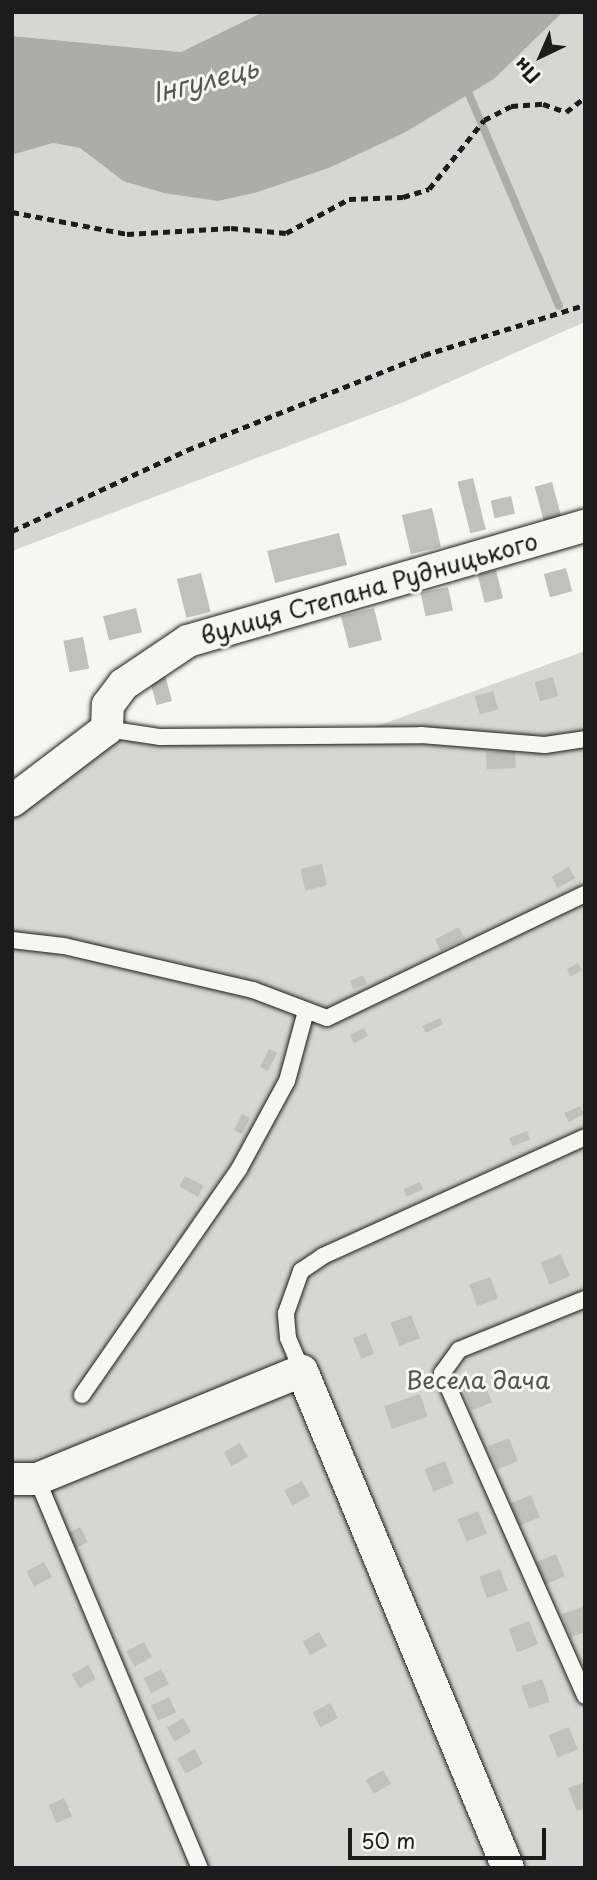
<!DOCTYPE html>
<meta charset="utf-8">
<style>
body{margin:0}
#map{position:relative;width:597px;height:1880px;overflow:hidden;background:#f6f6f2;font-family:"Playpen Sans",sans-serif}
div>[style]{position:absolute}
[style*='--x']{left:calc(var(--x)*1px);top:calc(var(--y)*1px);width:calc(var(--w)*1px);rotate:calc(var(--a)*1deg)}
.green>*{inset:0;background:#d6d6d2}
.water>*{inset:0;background:#acaca9}
.stream>*{height:8px;margin:-4px;padding:0 4px;transform-origin:4px;border-radius:4px;background:#acaca9}
.building>*{inset:0;background:#c0c0bd;transform-origin:0 0}
.path>*{height:4.5px;margin-top:-2.25px;transform-origin:0;background:repeating-linear-gradient(90deg,#1c1c1c 0 7px,transparent 0 12px)}
.roads{filter:drop-shadow(0 0 2px #1c1c1c) drop-shadow(0 0 2px #1c1c1c)}
.service>*{height:16px;margin:-8px;padding:0 8px;transform-origin:8px;border-radius:8px;background:#f6f6f2}
.minor>*{height:32px;margin:-16px;padding:0 16px;transform-origin:16px;border-radius:16px;background:#f6f6f2}
span{translate:-50% -50%;white-space:nowrap;text-align:center;line-height:1.15;-webkit-text-stroke:6px #f6f6f2;paint-order:stroke}
.street-label{font-size:24px;color:#1c1c1c}
.park-label{font-size:24px;color:#545453}
.water-label{font-size:26px;color:#565654;font-style:italic}
.frame{position:absolute;inset:0;border:14px solid #1c1c1c;pointer-events:none}
.north{position:absolute;left:506px;top:21px;width:70px;height:70px;-webkit-text-stroke:5px #f6f6f2;paint-order:stroke;rotate:224deg;font-size:19px;font-weight:700;line-height:28px;text-align:center;color:#1c1c1c}
.north::after{content:'';display:block;margin:auto;width:24px;height:32px;background:#1c1c1c;clip-path:polygon(50% 0,100% 100%,50% 72%,0 100%)}
.scale{position:absolute;left:348px;top:1828px;width:198px;height:32px;box-sizing:border-box;border:4px solid #1c1c1c;border-top:0;padding-left:9px;font-size:21px;line-height:24px;white-space:nowrap;color:#1c1c1c;-webkit-text-stroke:5px #f6f6f2;paint-order:stroke}
</style>
<div id="map">
<div class="green">
<div style="clip-path:polygon(12px 12px,263px 12px,181px 52px,12px 36px)"></div>
<div style="clip-path:polygon(563px 12px,585px 12px,585px 322px,404px 402px,12px 551px,12px 155px,53px 143px,80px 148px,123px 181px,258px 192px,329px 168px,404px 133px,494px 79px)"></div>
<div style="clip-path:polygon(585px 651px,585px 1868px,12px 1868px,12px 801px,107px 729px,352px 735px)"></div>
</div>
<div class="water">
<div style="clip-path:polygon(263px 12px,563px 12px,494px 79px,404px 133px,329px 168px,258px 192px,218px 201px,164px 193px,123px 181px,80px 148px,53px 143px,12px 155px,12px 36px,181px 52px)"></div>
</div>
<div class="stream">
<div style="--x:469;--y:94;--w:230;--a:67"></div>
</div>
<div class="building">
<div style="left:473px;top:478px;width:53px;height:16px;rotate:76deg"></div>
<div style="left:552px;top:482px;width:38px;height:18px;rotate:75deg"></div>
<div style="left:511px;top:496px;width:18px;height:21px;rotate:77deg"></div>
<div style="left:432px;top:508px;width:40px;height:31px;rotate:77deg"></div>
<div style="left:339px;top:533px;width:33px;height:74px;rotate:76deg"></div>
<div style="left:566px;top:568px;width:24px;height:23px;rotate:75deg"></div>
<div style="left:496px;top:570px;width:29px;height:19px;rotate:76deg"></div>
<div style="left:201px;top:573px;width:40px;height:25px;rotate:76deg"></div>
<div style="left:448px;top:587px;width:24px;height:28px;rotate:78deg"></div>
<div style="left:136px;top:608px;width:25px;height:34px;rotate:76deg"></div>
<div style="left:374px;top:608px;width:33px;height:34px;rotate:76deg"></div>
<div style="left:83px;top:637px;width:32px;height:20px;rotate:79deg"></div>
<div style="left:165px;top:675px;width:27px;height:16px;rotate:75deg"></div>
<div style="left:553px;top:677px;width:20px;height:19px;rotate:75deg"></div>
<div style="left:493px;top:691px;width:19px;height:19px;rotate:74deg"></div>
<div style="left:515px;top:751px;width:17px;height:29px;rotate:87deg"></div>
<div style="left:322px;top:864px;width:22px;height:22px;rotate:77deg"></div>
<div style="left:569px;top:867px;width:13px;height:20px;rotate:61deg"></div>
<div style="left:459px;top:927px;width:13px;height:27px;rotate:63deg"></div>
<div style="left:578px;top:963px;width:8px;height:13px;rotate:60deg"></div>
<div style="clip-path:polygon(363px 975px,367px 984px,353px 989px,350px 981px)"></div>
<div style="clip-path:polygon(440px 1018px,443px 1024px,426px 1033px,422px 1026px)"></div>
<div style="left:364px;top:1028px;width:9px;height:16px;rotate:63deg"></div>
<div style="left:269px;top:1049px;width:9px;height:20px;rotate:27deg"></div>
<div style="clip-path:polygon(580px 1106px,584px 1114px,569px 1122px,564px 1113px)"></div>
<div style="left:242px;top:1114px;width:9px;height:18px;rotate:27deg"></div>
<div style="left:527px;top:1131px;width:9px;height:19px;rotate:69deg"></div>
<div style="left:185px;top:1176px;width:21px;height:12px;rotate:28deg"></div>
<div style="left:420px;top:1182px;width:8px;height:18px;rotate:67deg"></div>
<div style="left:561px;top:1254px;width:24px;height:22px;rotate:68deg"></div>
<div style="left:490px;top:1277px;width:23px;height:22px;rotate:70deg"></div>
<div style="left:411px;top:1315px;width:25px;height:22px;rotate:69deg"></div>
<div style="left:366px;top:1333px;width:22px;height:14px;rotate:68deg"></div>
<div style="left:483px;top:1380px;width:24px;height:22px;rotate:68deg"></div>
<div style="left:420px;top:1394px;width:24px;height:38px;rotate:71deg"></div>
<div style="left:509px;top:1438px;width:25px;height:22px;rotate:69deg"></div>
<div style="left:240px;top:1443px;width:16px;height:19px;rotate:60deg"></div>
<div style="left:445px;top:1461px;width:24px;height:22px;rotate:68deg"></div>
<div style="left:302px;top:1481px;width:17px;height:20px;rotate:62deg"></div>
<div style="left:531px;top:1495px;width:24px;height:22px;rotate:68deg"></div>
<div style="left:478px;top:1511px;width:24px;height:22px;rotate:68deg"></div>
<div style="left:80px;top:1527px;width:17px;height:20px;rotate:62deg"></div>
<div style="left:556px;top:1554px;width:24px;height:22px;rotate:68deg"></div>
<div style="left:44px;top:1562px;width:17px;height:20px;rotate:62deg"></div>
<div style="left:500px;top:1569px;width:23px;height:22px;rotate:70deg"></div>
<div style="clip-path:polygon(583px 1607px,585px 1632px,571px 1637px,562px 1614px)"></div>
<div style="left:529px;top:1621px;width:25px;height:22px;rotate:69deg"></div>
<div style="left:319px;top:1632px;width:16px;height:19px;rotate:60deg"></div>
<div style="left:144px;top:1642px;width:17px;height:20px;rotate:62deg"></div>
<div style="left:88px;top:1665px;width:16px;height:19px;rotate:60deg"></div>
<div style="left:161px;top:1669px;width:17px;height:20px;rotate:62deg"></div>
<div style="left:542px;top:1679px;width:24px;height:22px;rotate:71deg"></div>
<div style="left:169px;top:1697px;width:17px;height:20px;rotate:65deg"></div>
<div style="left:330px;top:1703px;width:17px;height:20px;rotate:62deg"></div>
<div style="left:183px;top:1718px;width:16px;height:19px;rotate:60deg"></div>
<div style="left:569px;top:1727px;width:24px;height:22px;rotate:68deg"></div>
<div style="left:195px;top:1749px;width:17px;height:20px;rotate:62deg"></div>
<div style="left:383px;top:1770px;width:16px;height:20px;rotate:60deg"></div>
<div style="clip-path:polygon(585px 1782px,585px 1808px,577px 1811px,568px 1788px)"></div>
<div style="left:64px;top:1798px;width:20px;height:17px;rotate:66deg"></div>
</div>
<div class="path">
<div style="--x:12;--y:212;--w:117;--a:10.8"></div>
<div style="--x:127;--y:234;--w:104;--a:-3.3"></div>
<div style="--x:231;--y:228;--w:55;--a:5.2"></div>
<div style="--x:286;--y:233;--w:72;--a:-28.4"></div>
<div style="--x:349;--y:199;--w:54;--a:-2.1"></div>
<div style="--x:403;--y:197;--w:27;--a:-17"></div>
<div style="--x:429;--y:189;--w:88;--a:-51.4"></div>
<div style="--x:484;--y:120;--w:30;--a:-27"></div>
<div style="--x:511;--y:106;--w:32;--a:-4"></div>
<div style="--x:543;--y:104;--w:24;--a:19"></div>
<div style="--x:566;--y:112;--w:24;--a:-38"></div>
<div style="--x:12;--y:531;--w:193;--a:-24.8"></div>
<div style="--x:187;--y:450;--w:255;--a:-21.8"></div>
<div style="--x:424;--y:355;--w:169;--a:-17.3"></div>
</div>
<div class="roads">
<div class="service">
<div style="--x:107;--y:729;--w:54;--a:8.6"></div>
<div style="--x:160;--y:737;--w:261;--a:-0.4"></div>
<div style="--x:421;--y:735;--w:124;--a:4.6"></div>
<div style="--x:545;--y:745;--w:40;--a:-8.5"></div>
<div style="--x:12;--y:940;--w:52;--a:6.6"></div>
<div style="--x:64;--y:946;--w:194;--a:13.1"></div>
<div style="--x:253;--y:990;--w:79;--a:20.7"></div>
<div style="--x:327;--y:1018;--w:286;--a:-25.7"></div>
<div style="--x:585;--y:1299;--w:136;--a:158"></div>
<div style="--x:459;--y:1350;--w:29;--a:126"></div>
<div style="--x:442;--y:1373;--w:353;--a:66.1"></div>
<div style="--x:302;--y:1371;--w:36;--a:-113"></div>
<div style="--x:288;--y:1338;--w:25;--a:-95"></div>
<div style="--x:286;--y:1313;--w:45;--a:-70.3"></div>
<div style="--x:301;--y:1271;--w:27;--a:-34"></div>
<div style="--x:323;--y:1256;--w:288;--a:-24.4"></div>
<div style="--x:82;--y:1395;--w:275;--a:-55.2"></div>
<div style="--x:239;--y:1169;--w:100;--a:-61.4"></div>
<div style="--x:287;--y:1081;--w:73;--a:-74.8"></div>
<div style="--x:37;--y:1479;--w:422;--a:67.3"></div>
</div>
<div class="minor">
<div style="--x:12;--y:801;--w:119;--a:-37.2"></div>
<div style="--x:107;--y:729;--w:24;--a:-88"></div>
<div style="--x:108;--y:705;--w:26;--a:-53"></div>
<div style="--x:124;--y:684;--w:77;--a:-33.9"></div>
<div style="--x:188;--y:641;--w:413;--a:-16.2"></div>
<div style="--x:12;--y:1479;--w:25;--a:0"></div>
<div style="--x:37;--y:1479;--w:286;--a:-22.2"></div>
<div style="--x:302;--y:1371;--w:538;--a:67.49"></div>
</div>
</div>
<div class="street-label">
<span style="left:369px;top:588px;rotate:-16deg">вулиця Степана Рудницького</span>
</div>
<div class="park-label">
<span style="left:478px;top:1380px">Весела дача</span>
</div>
<div class="water-label">
<span style="left:205px;top:80px;rotate:-14deg">Інгулець</span>
</div>
<div class="frame"></div>
<div class="north">Пн</div>
<div class="scale">50 m</div>
</div>
